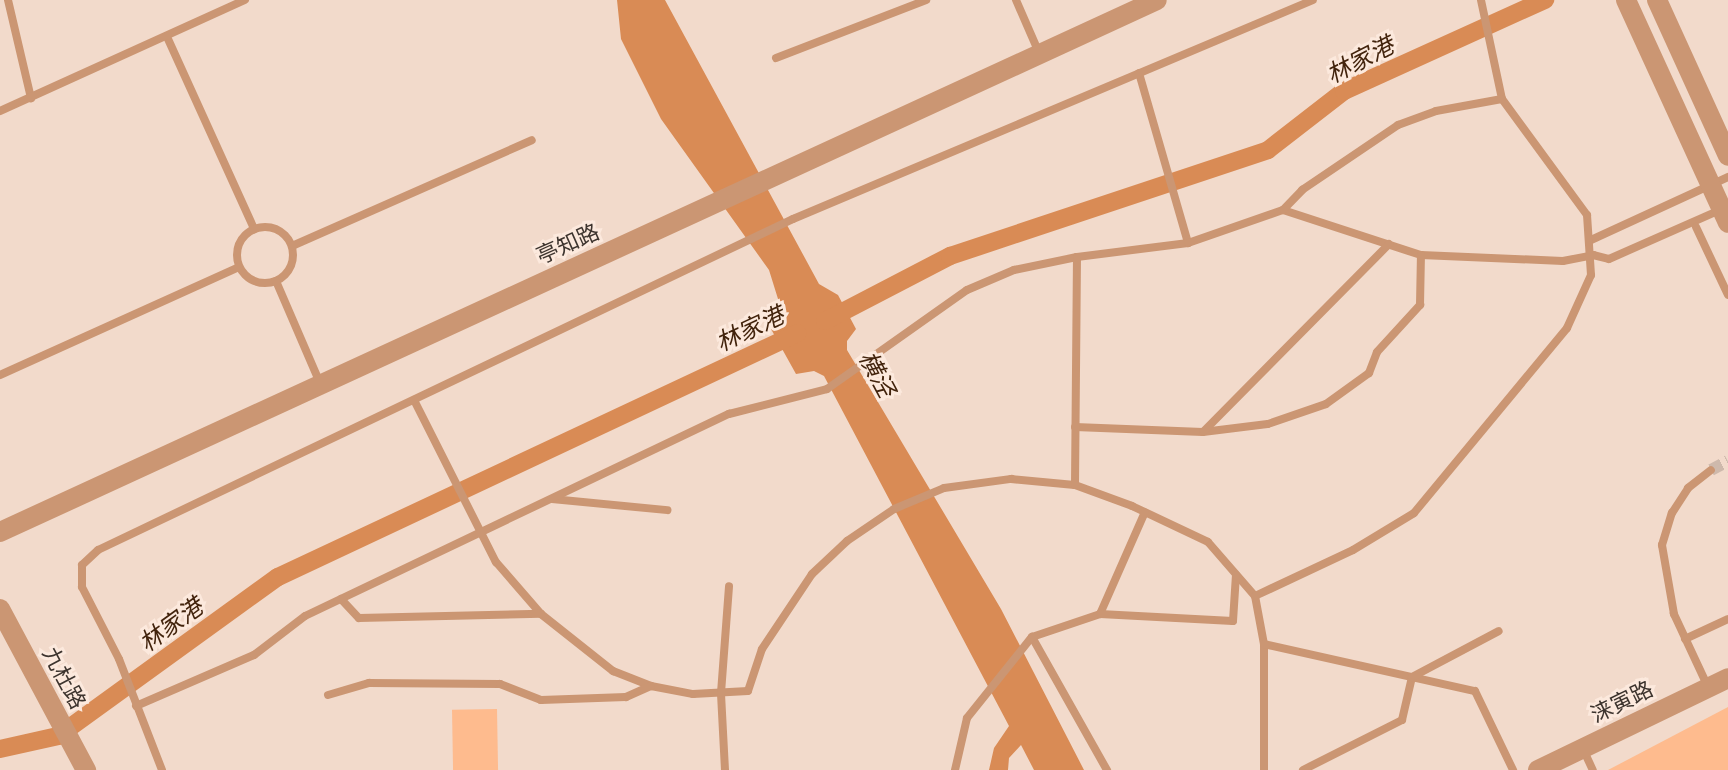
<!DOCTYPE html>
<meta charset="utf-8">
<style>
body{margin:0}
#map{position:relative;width:1728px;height:770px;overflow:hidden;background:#f2dacb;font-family:Arial,"Noto Sans SC",sans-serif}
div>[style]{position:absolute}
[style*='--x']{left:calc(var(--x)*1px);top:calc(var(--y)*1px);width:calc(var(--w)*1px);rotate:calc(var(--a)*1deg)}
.green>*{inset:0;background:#febb8e;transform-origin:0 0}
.water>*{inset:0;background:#d98b55}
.canal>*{height:18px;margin:-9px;padding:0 9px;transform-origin:9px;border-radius:9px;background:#d98b55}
.pedestrian-tunnel>*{height:12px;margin-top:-6px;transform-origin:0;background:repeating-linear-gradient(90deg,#ceb9ac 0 12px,transparent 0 18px)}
.service>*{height:8px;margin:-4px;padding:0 4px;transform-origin:4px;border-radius:4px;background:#cb9673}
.service>.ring{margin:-4px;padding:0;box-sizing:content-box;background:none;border:8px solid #cb9673;border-radius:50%}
.tertiary>*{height:20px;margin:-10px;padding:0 10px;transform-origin:10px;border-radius:10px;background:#cb9673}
span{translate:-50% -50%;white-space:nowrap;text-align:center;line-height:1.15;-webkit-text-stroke:6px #fce9dd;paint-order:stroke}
.street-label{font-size:22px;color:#3d342e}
.water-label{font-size:24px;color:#42230c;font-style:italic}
</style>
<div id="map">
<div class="green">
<div style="clip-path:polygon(1728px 707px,1728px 770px,1608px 770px)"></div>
<div style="left:497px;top:709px;width:61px;height:45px;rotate:89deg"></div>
</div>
<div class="water">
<div style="clip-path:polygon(617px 0,665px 0,819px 284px,838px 295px,856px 329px,847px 341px,847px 350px,1001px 609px,1084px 770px,1034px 770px,1021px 745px,1009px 758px,1008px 770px,989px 770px,994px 748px,1009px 726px,824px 376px,814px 371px,796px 374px,771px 329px,783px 315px,769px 270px,661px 119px,621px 39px)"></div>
</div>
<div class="canal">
<div style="--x:825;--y:321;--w:141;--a:-27.5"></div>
<div style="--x:950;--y:256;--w:335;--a:-18.4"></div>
<div style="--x:1268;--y:150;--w:96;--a:-37.8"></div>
<div style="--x:1344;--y:91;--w:221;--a:-24.4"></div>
<div style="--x:0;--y:749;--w:59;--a:-12.6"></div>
<div style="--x:58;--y:736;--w:271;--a:-35.9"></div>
<div style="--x:278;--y:577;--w:574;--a:-25.14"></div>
</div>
<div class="pedestrian-tunnel">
<div style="--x:1711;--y:470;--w:19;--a:-28"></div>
</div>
<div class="service">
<div style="--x:8;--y:0;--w:101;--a:76.8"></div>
<div style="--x:1016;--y:0;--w:58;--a:66.5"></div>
<div style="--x:168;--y:39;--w:209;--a:65.6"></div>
<div style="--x:776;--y:58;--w:161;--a:-21.1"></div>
<div style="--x:1139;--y:73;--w:177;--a:73.9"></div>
<div style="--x:0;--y:111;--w:269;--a:-24.4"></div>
<div style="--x:1283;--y:210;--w:145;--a:18.1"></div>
<div style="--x:1421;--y:255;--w:142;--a:2.4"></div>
<div style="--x:1563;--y:261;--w:31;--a:-11"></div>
<div style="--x:1593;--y:255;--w:16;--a:14"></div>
<div style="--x:1609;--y:259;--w:121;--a:-23.8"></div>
<div class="ring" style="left:237px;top:227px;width:48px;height:48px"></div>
<div style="--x:1696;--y:227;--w:75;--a:64.8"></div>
<div style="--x:1591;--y:240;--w:151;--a:-24.7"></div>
<div style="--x:292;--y:246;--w:262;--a:-23.8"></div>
<div style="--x:276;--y:281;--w:111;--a:66.7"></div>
<div style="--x:0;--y:375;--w:262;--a:-24.3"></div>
<div style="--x:414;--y:400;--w:182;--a:63.2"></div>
<div style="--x:496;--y:562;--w:69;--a:49.1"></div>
<div style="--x:541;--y:614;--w:92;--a:38.4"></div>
<div style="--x:613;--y:671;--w:41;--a:21.5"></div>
<div style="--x:651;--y:686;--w:43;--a:10.8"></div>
<div style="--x:693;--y:694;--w:55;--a:-3.1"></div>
<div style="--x:748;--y:691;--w:44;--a:-71.6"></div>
<div style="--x:762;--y:649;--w:90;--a:-56.3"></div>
<div style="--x:812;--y:574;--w:48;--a:-43.3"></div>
<div style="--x:847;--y:541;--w:57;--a:-34.2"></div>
<div style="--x:894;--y:509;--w:54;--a:-22.8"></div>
<div style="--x:944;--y:488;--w:68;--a:-7.7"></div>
<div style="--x:1011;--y:479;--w:64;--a:5.4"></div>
<div style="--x:1075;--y:485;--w:61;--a:20.2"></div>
<div style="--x:1132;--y:506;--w:84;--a:25.3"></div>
<div style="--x:1208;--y:542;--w:72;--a:49"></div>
<div style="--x:1255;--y:596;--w:49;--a:79.4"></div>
<div style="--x:1264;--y:644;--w:126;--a:90"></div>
<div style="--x:1075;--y:427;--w:128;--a:2.2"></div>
<div style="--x:1203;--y:432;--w:65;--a:-7"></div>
<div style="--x:1268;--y:424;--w:61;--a:-19"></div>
<div style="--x:1326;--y:404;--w:53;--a:-35.8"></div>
<div style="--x:1369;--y:373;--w:22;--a:-69"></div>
<div style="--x:1377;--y:352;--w:64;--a:-47.5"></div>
<div style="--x:1420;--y:305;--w:50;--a:-88.9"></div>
<div style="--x:1204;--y:431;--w:263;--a:-45.3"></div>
<div style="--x:1075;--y:485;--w:228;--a:-89.5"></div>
<div style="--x:552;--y:499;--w:116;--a:5.5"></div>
<div style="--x:1255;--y:596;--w:108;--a:-25.1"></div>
<div style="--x:1353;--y:550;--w:71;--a:-31.2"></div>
<div style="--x:1414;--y:513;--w:240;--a:-50.4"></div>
<div style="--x:1567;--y:328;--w:58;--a:-65.6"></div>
<div style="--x:1591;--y:275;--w:60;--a:-93.8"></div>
<div style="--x:1587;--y:215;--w:144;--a:-126.2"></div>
<div style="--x:1502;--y:99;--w:101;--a:-102"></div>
<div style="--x:341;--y:599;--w:26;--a:47"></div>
<div style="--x:359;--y:618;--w:182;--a:-1.3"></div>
<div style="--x:1100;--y:614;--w:111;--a:-66.2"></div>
<div style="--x:1032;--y:637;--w:153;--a:60.6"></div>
<div style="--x:1685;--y:639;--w:47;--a:-24.9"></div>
<div style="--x:1264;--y:644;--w:216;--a:12.6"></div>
<div style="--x:1475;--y:691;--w:88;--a:64.3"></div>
<div style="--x:1708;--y:687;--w:81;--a:-115"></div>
<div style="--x:1674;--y:614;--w:70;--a:-99.9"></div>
<div style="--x:1662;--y:545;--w:34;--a:-73"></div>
<div style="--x:1672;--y:513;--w:30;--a:-57"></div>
<div style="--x:1688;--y:488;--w:29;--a:-38"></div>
<div style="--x:328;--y:695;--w:43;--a:-16.3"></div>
<div style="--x:369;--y:683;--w:131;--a:0.4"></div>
<div style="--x:500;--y:684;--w:44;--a:21.3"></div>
<div style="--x:541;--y:700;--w:85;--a:-2"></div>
<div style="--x:626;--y:697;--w:27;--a:-24"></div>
<div style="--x:136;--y:706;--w:129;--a:-23.4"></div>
<div style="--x:254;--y:655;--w:64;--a:-37.4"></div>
<div style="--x:305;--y:616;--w:470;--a:-25.5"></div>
<div style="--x:729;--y:414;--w:101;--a:-14.3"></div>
<div style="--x:827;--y:389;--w:171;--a:-35.3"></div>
<div style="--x:967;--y:290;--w:51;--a:-23.1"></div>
<div style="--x:1014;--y:270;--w:64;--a:-11.7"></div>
<div style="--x:1077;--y:257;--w:112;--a:-7.2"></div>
<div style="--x:1188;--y:243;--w:101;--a:-19.2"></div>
<div style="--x:1283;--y:210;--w:28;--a:-46"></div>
<div style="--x:1302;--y:190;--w:116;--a:-34.1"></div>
<div style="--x:1398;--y:125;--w:40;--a:-20.2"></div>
<div style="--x:1436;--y:111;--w:67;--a:-10.3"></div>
<div style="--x:1583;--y:749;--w:23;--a:65"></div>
<div style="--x:162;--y:770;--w:119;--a:-111.2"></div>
<div style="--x:119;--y:659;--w:81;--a:-117.2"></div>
<div style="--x:82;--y:587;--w:22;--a:-90"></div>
<div style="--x:82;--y:565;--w:22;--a:-43"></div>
<div style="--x:98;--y:550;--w:770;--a:-25.47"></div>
<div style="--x:793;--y:219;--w:564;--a:-22.84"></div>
<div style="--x:725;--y:770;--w:77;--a:-93"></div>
<div style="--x:721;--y:693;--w:107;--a:-85.7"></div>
<div style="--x:955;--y:770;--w:53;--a:-77"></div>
<div style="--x:967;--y:718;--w:104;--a:-51.3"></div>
<div style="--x:1032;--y:637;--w:72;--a:-18.7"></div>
<div style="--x:1100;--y:614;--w:133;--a:3"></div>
<div style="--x:1233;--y:621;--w:46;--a:-86.3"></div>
<div style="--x:1303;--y:770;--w:111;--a:-26.8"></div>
<div style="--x:1402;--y:720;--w:44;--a:-76.9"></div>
<div style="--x:1412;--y:677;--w:98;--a:-27.9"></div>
</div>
<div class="tertiary">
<div style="--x:1626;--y:0;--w:245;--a:65.4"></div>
<div style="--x:1657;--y:0;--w:171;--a:65.5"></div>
<div style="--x:0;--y:532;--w:1273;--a:-24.69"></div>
<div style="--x:0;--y:609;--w:183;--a:61.9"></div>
<div style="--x:1538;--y:770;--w:211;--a:-25.8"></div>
</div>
<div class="street-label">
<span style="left:568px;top:244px;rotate:-24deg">亭知路</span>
<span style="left:64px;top:678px;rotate:62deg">九杜路</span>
<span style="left:1622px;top:702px;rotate:-26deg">涞寅路</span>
</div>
<div class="water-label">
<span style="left:1360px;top:60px;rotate:-27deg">林家港</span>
<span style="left:750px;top:329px;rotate:-25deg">林家港</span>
<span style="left:877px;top:374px;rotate:62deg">横泾</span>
<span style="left:171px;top:625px;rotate:-36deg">林家港</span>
</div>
</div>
